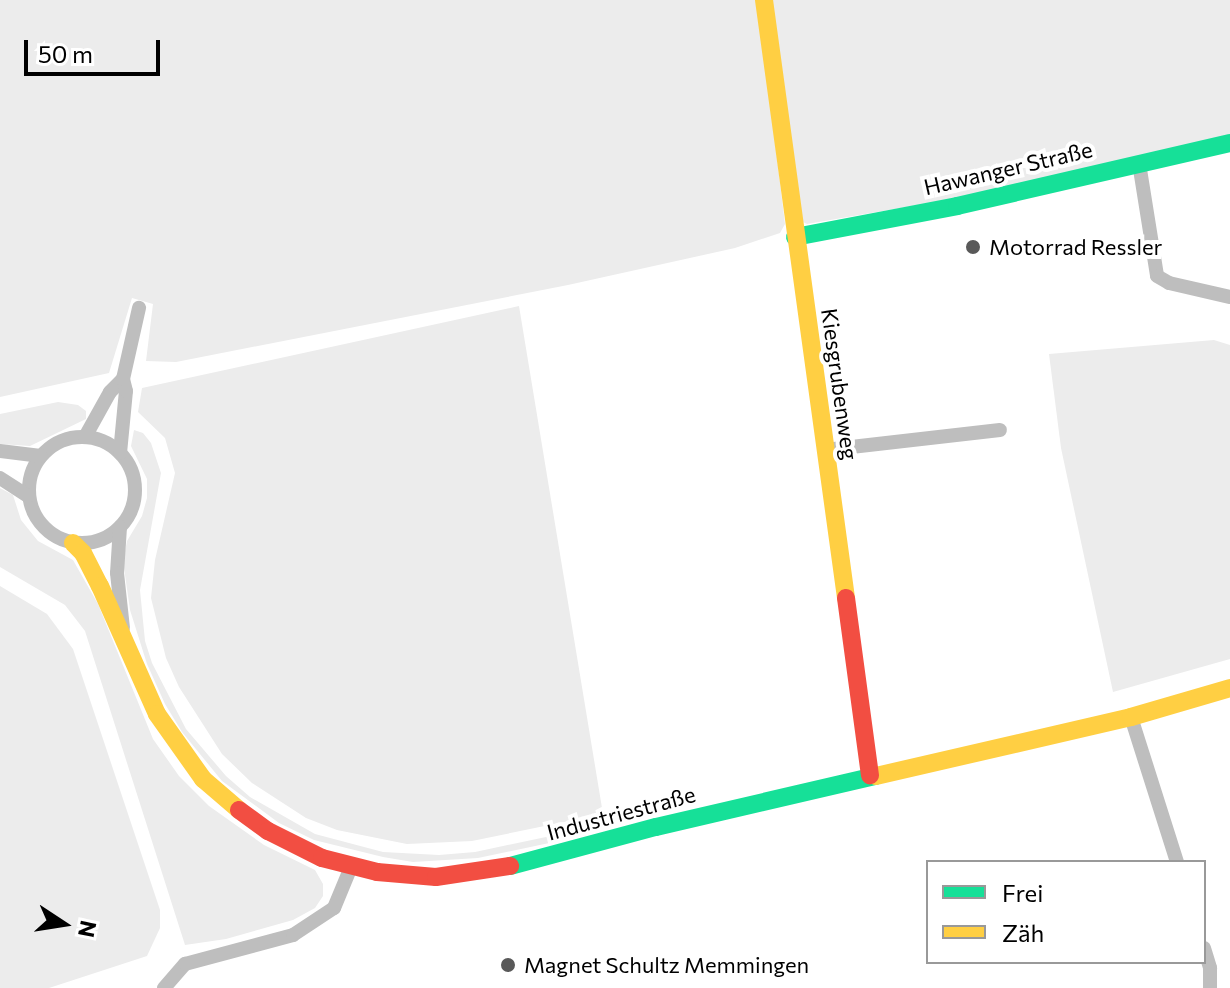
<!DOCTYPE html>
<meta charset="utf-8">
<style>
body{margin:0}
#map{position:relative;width:1230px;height:988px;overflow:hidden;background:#fff;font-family:Commissioner,sans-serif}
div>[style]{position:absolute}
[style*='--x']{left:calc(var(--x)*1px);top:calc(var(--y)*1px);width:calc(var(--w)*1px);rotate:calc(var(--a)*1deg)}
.green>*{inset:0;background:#ececec}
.street>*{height:14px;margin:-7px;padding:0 7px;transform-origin:7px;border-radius:7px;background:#bebebe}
.street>.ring{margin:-7px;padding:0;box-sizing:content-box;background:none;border:14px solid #bebebe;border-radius:50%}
.fast>*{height:18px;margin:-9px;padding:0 9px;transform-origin:9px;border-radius:9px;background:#16e098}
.slow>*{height:18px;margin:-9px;padding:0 9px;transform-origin:9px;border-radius:9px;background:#ffcf43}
.jam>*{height:18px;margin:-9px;padding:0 9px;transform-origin:9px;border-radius:9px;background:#f24e42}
.dots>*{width:22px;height:22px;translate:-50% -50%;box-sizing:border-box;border:4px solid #fff;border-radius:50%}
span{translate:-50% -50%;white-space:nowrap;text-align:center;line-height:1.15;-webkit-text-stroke:8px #fff;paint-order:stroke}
.street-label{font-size:22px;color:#000}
.poi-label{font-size:22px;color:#000}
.left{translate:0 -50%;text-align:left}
.legend{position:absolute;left:926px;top:860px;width:280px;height:104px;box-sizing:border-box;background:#fff;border:2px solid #999;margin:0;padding:10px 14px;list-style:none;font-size:24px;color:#000}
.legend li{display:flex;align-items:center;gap:16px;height:40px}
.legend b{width:40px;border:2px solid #999}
.north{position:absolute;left:24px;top:884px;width:80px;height:80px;-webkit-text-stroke:6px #fff;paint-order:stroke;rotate:102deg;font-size:22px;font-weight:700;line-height:32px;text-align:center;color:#000}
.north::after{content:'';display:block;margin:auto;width:28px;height:36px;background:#000;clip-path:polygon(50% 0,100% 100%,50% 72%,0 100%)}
.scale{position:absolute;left:24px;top:40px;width:136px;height:36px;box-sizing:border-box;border:4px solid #000;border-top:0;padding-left:10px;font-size:24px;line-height:28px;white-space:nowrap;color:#000;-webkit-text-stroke:6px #fff;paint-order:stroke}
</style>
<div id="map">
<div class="green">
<div style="clip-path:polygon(0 0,758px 0,785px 224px,780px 233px,735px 248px,568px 285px,176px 362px,146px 361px,153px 304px,132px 298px,109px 373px,0 397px)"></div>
<div style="clip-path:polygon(770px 0,1230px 0,1230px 136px,941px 201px,807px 224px,803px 222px)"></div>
<div style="clip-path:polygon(519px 306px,603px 814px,472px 841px,407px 844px,337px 830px,306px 818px,252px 783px,222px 754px,179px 687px,166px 658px,151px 598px,155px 560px,175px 473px,165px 438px,138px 412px,142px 388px)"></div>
<div style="clip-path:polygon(1214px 340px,1230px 345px,1230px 659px,1113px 692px,1061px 448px,1049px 354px)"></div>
<div style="clip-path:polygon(58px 402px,78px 405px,86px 411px,86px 419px,30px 446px,0 444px,0 414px)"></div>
<div style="clip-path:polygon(134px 430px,143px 433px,151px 443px,161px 473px,140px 590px,145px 641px,152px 663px,186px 729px,226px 776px,250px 797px,315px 834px,383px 852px,439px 855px,475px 852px,584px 829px,587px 835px,478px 858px,413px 862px,383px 857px,314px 840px,279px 823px,222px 781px,182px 732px,165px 704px,147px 664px,130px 610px,123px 561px,127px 541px,142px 516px,147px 498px,147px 479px,131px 446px)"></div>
<div style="clip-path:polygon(0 488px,13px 495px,21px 520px,38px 541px,73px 560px,98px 604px,153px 739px,179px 776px,209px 806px,264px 845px,315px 870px,323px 884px,323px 896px,315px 908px,293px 920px,226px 939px,185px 945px,85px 631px,65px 605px,0 567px)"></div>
<div style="clip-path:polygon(0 586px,47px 614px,73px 649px,160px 910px,160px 928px,147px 956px,49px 988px,0 988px)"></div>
</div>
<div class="street">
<div style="--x:1139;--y:163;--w:114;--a:80.9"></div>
<div style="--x:1157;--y:276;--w:14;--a:30"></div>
<div style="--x:1169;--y:283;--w:63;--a:12.9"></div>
<div class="ring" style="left:29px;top:437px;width:92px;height:92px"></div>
<div style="--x:85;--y:437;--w:51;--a:-60.9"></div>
<div style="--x:110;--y:392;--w:18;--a:-45"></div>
<div style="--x:825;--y:450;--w:176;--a:-6.5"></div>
<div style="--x:0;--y:451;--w:41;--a:7"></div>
<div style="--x:120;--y:453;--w:62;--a:-84.5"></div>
<div style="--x:126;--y:391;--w:12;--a:-104"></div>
<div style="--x:123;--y:379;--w:73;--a:-77.3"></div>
<div style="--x:0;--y:478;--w:33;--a:33"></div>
<div style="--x:120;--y:527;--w:46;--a:93.7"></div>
<div style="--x:117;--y:573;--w:55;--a:83.8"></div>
<div style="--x:1131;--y:717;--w:152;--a:72.4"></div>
<div style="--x:1204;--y:948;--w:21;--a:73"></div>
<div style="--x:1210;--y:968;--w:20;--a:90"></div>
<div style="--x:164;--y:988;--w:32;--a:-49"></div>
<div style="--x:185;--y:964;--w:112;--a:-15"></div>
<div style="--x:293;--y:935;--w:49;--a:-33.4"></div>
<div style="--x:334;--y:908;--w:44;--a:-67.5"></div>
</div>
<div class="fast">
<div style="--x:795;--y:237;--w:165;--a:-10.8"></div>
<div style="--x:957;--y:206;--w:280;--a:-13"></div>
<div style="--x:510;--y:866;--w:151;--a:-15"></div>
<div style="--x:656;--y:827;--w:226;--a:-13.1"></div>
</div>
<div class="slow">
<div style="--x:764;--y:0;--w:604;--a:82.19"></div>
<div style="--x:73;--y:543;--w:14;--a:45"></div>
<div style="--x:83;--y:553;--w:37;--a:63"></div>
<div style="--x:100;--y:586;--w:140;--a:66"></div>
<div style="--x:157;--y:714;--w:80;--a:54.7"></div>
<div style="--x:203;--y:779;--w:48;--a:40.7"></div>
<div style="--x:876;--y:776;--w:262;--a:-13"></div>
<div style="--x:1131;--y:717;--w:103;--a:-16.3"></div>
</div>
<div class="jam">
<div style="--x:846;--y:598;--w:179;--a:82.3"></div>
<div style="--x:239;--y:810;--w:36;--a:36"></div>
<div style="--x:268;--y:831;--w:60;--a:26.6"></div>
<div style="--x:322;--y:858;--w:57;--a:14.3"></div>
<div style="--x:377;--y:872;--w:59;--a:4.8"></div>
<div style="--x:436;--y:877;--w:75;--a:-8.5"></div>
</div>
<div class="dots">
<div style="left:973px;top:247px;background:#595959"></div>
<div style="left:508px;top:965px;background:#595959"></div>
</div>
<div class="street-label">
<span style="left:1008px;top:168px;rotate:-13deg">Hawanger Straße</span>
<span style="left:840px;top:384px;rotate:82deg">Kiesgrubenweg</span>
<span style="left:621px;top:813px;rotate:-15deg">Industriestraße</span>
</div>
<div class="poi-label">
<span class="left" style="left:989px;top:247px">Motorrad Ressler</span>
<span class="left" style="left:524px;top:965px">Magnet Schultz Memmingen</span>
</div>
<ul class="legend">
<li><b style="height:10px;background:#16e098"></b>Frei</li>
<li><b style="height:10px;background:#ffcf43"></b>Zäh</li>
</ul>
<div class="north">N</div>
<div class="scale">50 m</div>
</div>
